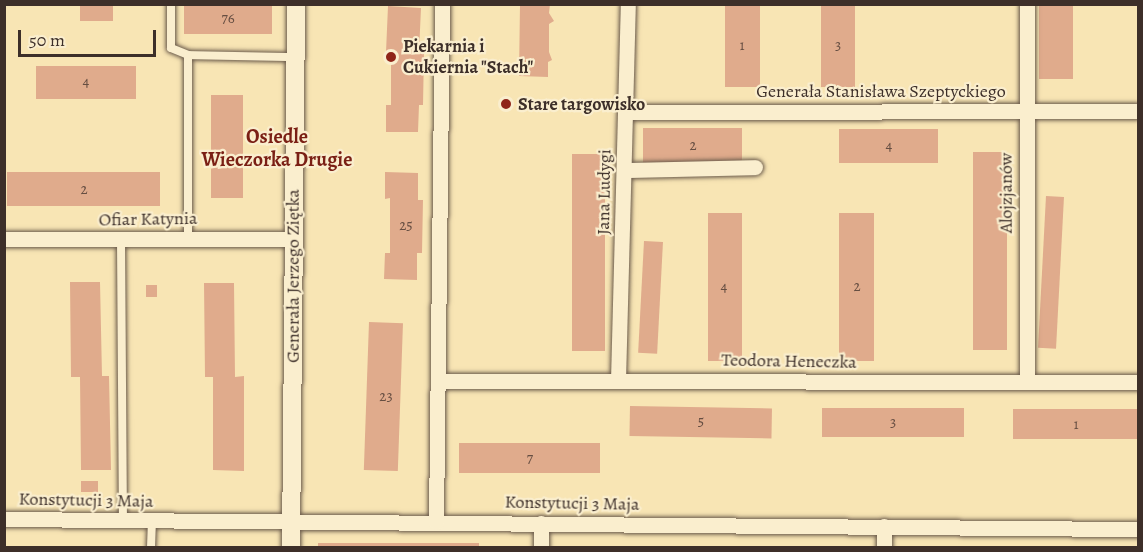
<!DOCTYPE html>
<meta charset="utf-8">
<style>
body{margin:0}
#map{position:relative;width:1143px;height:552px;overflow:hidden;background:#f8e5b4;font-family:Alegreya,serif}
div>[style]{position:absolute}
[style*='--x']{left:calc(var(--x)*1px);top:calc(var(--y)*1px);width:calc(var(--w)*1px);rotate:calc(var(--a)*1deg)}
.building>*{inset:0;background:#e0ab8c;transform-origin:0 0}
.roads{filter:drop-shadow(0 0 2px #6c5c4c) drop-shadow(0 0 2px #6c5c4c)}
.service>*{height:8px;margin:-4px;padding:0 4px;transform-origin:4px;border-radius:4px;background:#faeece}
.minor>*{height:15px;margin:-7.5px;padding:0 7.5px;transform-origin:7.5px;border-radius:7.5px;background:#faeece}
.tertiary>*{height:18px;margin:-9px;padding:0 9px;transform-origin:9px;border-radius:9px;background:#faeece}
.dots>*{width:16px;height:16px;translate:-50% -50%;box-sizing:border-box;border:3px solid #faeece;border-radius:50%}
span{translate:-50% -50%;white-space:nowrap;text-align:center;line-height:1.15;-webkit-text-stroke:4.5px #faeece;paint-order:stroke}
.number-label{font-size:15px;color:#664e42}
.number-label span{-webkit-text-stroke-width:0}
.poi-label{font-size:18px;color:#3d2f29;font-weight:700}
.left{translate:0 -50%;text-align:left}
.street-label{font-size:18px;color:#3d2f29}
.neighbourhood-label{font-size:20px;color:#7a1f14;font-weight:700}
.frame{position:absolute;inset:0;border:6px solid #3d2f29;pointer-events:none}
.scale{position:absolute;left:18px;top:30px;width:138px;height:27px;box-sizing:border-box;border:3px solid #3d2f29;border-top:0;padding-left:8px;font-size:18px;line-height:21px;white-space:nowrap;color:#3d2f29;-webkit-text-stroke:4px #faeece;paint-order:stroke}
</style>
<div id="map">
<div class="building">
<div style="left:80px;top:4px;width:33px;height:17px"></div>
<div style="left:184px;top:4px;width:88px;height:30px"></div>
<div style="clip-path:polygon(520px 4px,550px 4px,549px 13px,554px 21px,549px 24px,549px 52px,552px 60px,548px 62px,548px 77px,519px 76px)"></div>
<div style="left:725px;top:4px;width:35px;height:83px"></div>
<div style="left:821px;top:4px;width:34px;height:83px"></div>
<div style="left:1039px;top:4px;width:34px;height:75px"></div>
<div style="clip-path:polygon(388px 6px,421px 8px,419px 52px,424px 52px,423px 105px,419px 105px,418px 132px,386px 132px,386px 105px,391px 105px,391px 52px,386px 52px)"></div>
<div style="left:36px;top:66px;width:100px;height:33px"></div>
<div style="left:211px;top:95px;width:32px;height:103px"></div>
<div style="left:742px;top:128px;width:35px;height:99px;rotate:90deg"></div>
<div style="left:839px;top:129px;width:99px;height:34px"></div>
<div style="left:973px;top:152px;width:34px;height:198px"></div>
<div style="left:572px;top:154px;width:33px;height:197px"></div>
<div style="left:7px;top:172px;width:153px;height:34px"></div>
<div style="clip-path:polygon(385px 172px,418px 173px,418px 200px,423px 200px,422px 253px,417px 253px,417px 280px,384px 279px,385px 253px,390px 253px,390px 198px,385px 199px)"></div>
<div style="left:1046px;top:196px;width:18px;height:152px;rotate:3deg"></div>
<div style="left:708px;top:213px;width:34px;height:148px"></div>
<div style="left:839px;top:213px;width:35px;height:148px"></div>
<div style="left:644px;top:241px;width:19px;height:112px;rotate:3deg"></div>
<div style="clip-path:polygon(70px 282px,100px 282px,102px 376px,109px 376px,111px 470px,81px 470px,80px 377px,71px 377px)"></div>
<div style="clip-path:polygon(204px 283px,234px 283px,235px 377px,244px 376px,244px 471px,213px 470px,213px 377px,205px 377px)"></div>
<div style="left:146px;top:285px;width:11px;height:12px"></div>
<div style="left:369px;top:322px;width:34px;height:148px;rotate:2deg"></div>
<div style="left:630px;top:406px;width:142px;height:30px;rotate:1deg"></div>
<div style="left:822px;top:408px;width:142px;height:29px"></div>
<div style="left:1013px;top:409px;width:125px;height:30px"></div>
<div style="left:459px;top:443px;width:141px;height:30px"></div>
<div style="left:81px;top:481px;width:17px;height:11px"></div>
<div style="left:318px;top:543px;width:161px;height:5px"></div>
</div>
<div class="roads">
<div class="service">
<div style="--x:171;--y:4;--w:44;--a:90"></div>
<div style="--x:171;--y:48;--w:18;--a:22"></div>
<div style="--x:188;--y:55;--w:183;--a:90"></div>
<div style="--x:188;--y:55;--w:107;--a:1.1"></div>
<div style="--x:121;--y:240;--w:280;--a:89.6"></div>
<div style="--x:151;--y:548;--w:28;--a:-88"></div>
</div>
<div class="minor">
<div style="--x:1027;--y:4;--w:378;--a:90"></div>
<div style="--x:625;--y:112;--w:511;--a:-0.11"></div>
<div style="--x:625;--y:170;--w:130;--a:-1.3"></div>
<div style="--x:4;--y:239;--w:289;--a:0"></div>
<div style="--x:618;--y:380;--w:376;--a:-88.5"></div>
<div style="--x:438;--y:381;--w:700;--a:0.08"></div>
<div style="--x:4;--y:519;--w:1134;--a:0.51"></div>
<div style="--x:436;--y:522;--w:518;--a:-89.34"></div>
<div style="--x:541;--y:548;--w:25;--a:-90"></div>
<div style="--x:884;--y:548;--w:22;--a:-90"></div>
</div>
<div class="tertiary">
<div style="--x:291;--y:548;--w:544;--a:-89.47"></div>
</div>
</div>
<div class="dots">
<div style="left:391px;top:57px;background:#8f2418"></div>
<div style="left:506px;top:104px;background:#8f2418"></div>
</div>
<div class="number-label">
<span style="left:228px;top:19px">76</span>
<span style="left:742px;top:46px">1</span>
<span style="left:838px;top:46px">3</span>
<span style="left:86px;top:82px">4</span>
<span style="left:693px;top:146px">2</span>
<span style="left:889px;top:146px">4</span>
<span style="left:84px;top:190px">2</span>
<span style="left:406px;top:226px">25</span>
<span style="left:724px;top:287px">4</span>
<span style="left:857px;top:287px">2</span>
<span style="left:386px;top:397px">23</span>
<span style="left:701px;top:422px">5</span>
<span style="left:893px;top:423px">3</span>
<span style="left:1076px;top:425px">1</span>
<span style="left:530px;top:459px">7</span>
</div>
<div class="poi-label">
<span class="left" style="left:403px;top:57px">Piekarnia i<br>Cukiernia "Stach"</span>
<span class="left" style="left:518px;top:104px">Stare targowisko</span>
</div>
<div class="street-label">
<span style="left:881px;top:91px">Generała Stanisława Szeptyckiego</span>
<span style="left:604px;top:192px;rotate:-89deg">Jana Ludygi</span>
<span style="left:1006px;top:193px;rotate:-90deg">Alojzjanów</span>
<span style="left:148px;top:219px;rotate:-1deg">Ofiar Katynia</span>
<span style="left:293px;top:276px;rotate:-90deg">Generała Jerzego Ziętka</span>
<span style="left:789px;top:361px;rotate:1deg">Teodora Heneczka</span>
<span style="left:86px;top:500px;rotate:1deg">Konstytucji 3 Maja</span>
<span style="left:572px;top:503px;rotate:1deg">Konstytucji 3 Maja</span>
</div>
<div class="neighbourhood-label">
<span style="left:277px;top:148px">Osiedle<br>Wieczorka Drugie</span>
</div>
<div class="frame"></div>
<div class="scale">50 m</div>
</div>
